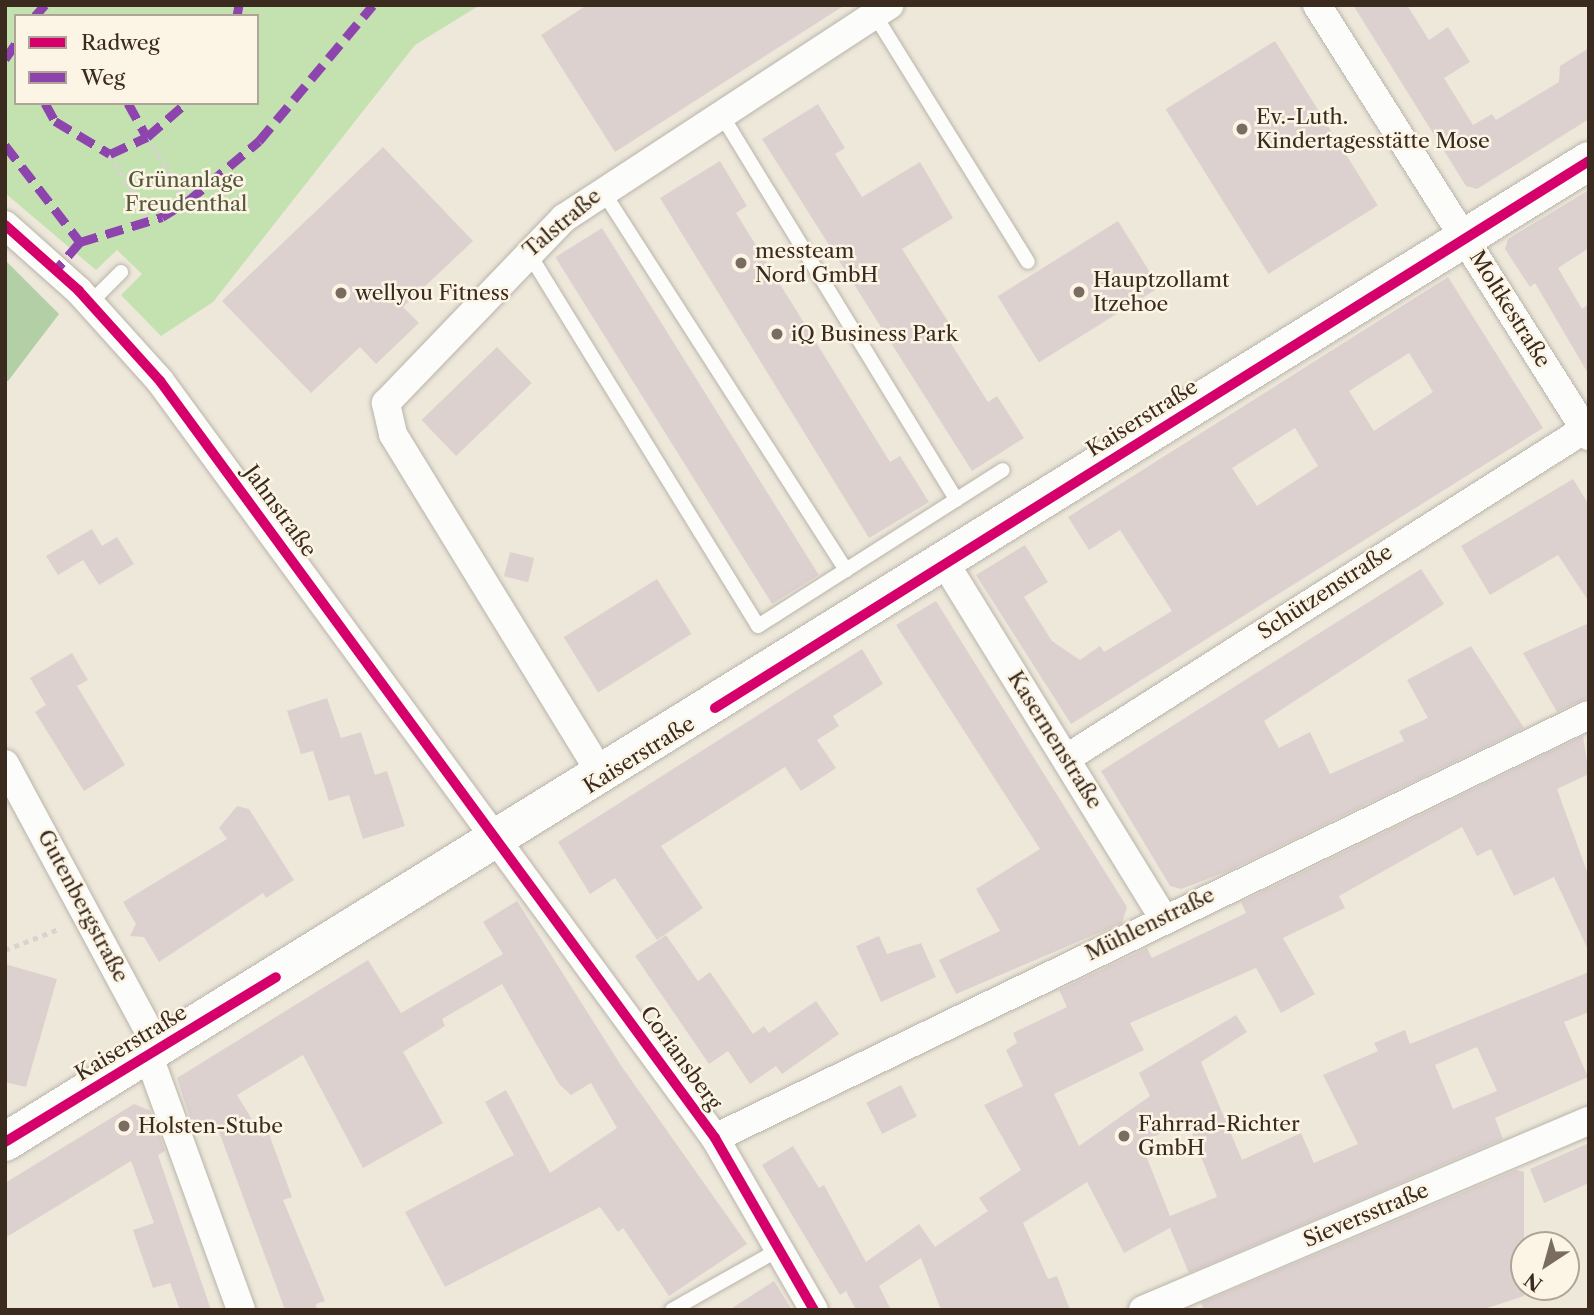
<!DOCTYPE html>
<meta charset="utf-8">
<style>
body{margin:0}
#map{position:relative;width:1594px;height:1315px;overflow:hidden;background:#eee8db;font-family:"Libre Caslon Text",serif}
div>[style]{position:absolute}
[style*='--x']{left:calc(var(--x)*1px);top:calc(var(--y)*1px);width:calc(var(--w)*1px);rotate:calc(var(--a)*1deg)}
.green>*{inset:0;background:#c4e1b0}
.forest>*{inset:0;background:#b2cfa5}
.building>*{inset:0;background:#ddd1cf;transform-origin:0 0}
.path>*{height:4.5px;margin-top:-2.25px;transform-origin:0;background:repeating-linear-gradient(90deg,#d6d4cf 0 5px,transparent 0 10px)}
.roads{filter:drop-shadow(0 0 2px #b9b4aa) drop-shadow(0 0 2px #b9b4aa)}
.service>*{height:14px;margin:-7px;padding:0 7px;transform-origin:7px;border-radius:7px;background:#fcfcfa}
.minor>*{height:28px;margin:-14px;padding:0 14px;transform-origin:14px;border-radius:14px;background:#fcfcfa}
.secondary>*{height:38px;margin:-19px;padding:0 19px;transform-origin:19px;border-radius:19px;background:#fcfcfa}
.quiet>*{height:9px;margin-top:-4.5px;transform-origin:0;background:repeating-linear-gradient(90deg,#8e44ad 0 18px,transparent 0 27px)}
.cycleway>*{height:10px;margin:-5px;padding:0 5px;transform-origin:5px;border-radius:5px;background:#d6006c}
.dots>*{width:19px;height:19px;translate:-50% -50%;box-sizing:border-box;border:4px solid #fcf5e5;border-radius:50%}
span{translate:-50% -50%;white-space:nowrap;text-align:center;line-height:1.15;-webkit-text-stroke:5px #fcf5e5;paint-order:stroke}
.poi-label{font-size:21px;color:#3b2a1e}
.left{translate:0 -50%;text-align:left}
.park-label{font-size:21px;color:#55563a}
.street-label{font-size:21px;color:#3b2a1e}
.frame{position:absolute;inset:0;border:7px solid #3b2a1e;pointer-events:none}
.legend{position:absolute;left:14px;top:14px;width:245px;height:91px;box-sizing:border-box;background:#fcf5e5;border:2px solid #afa495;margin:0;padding:9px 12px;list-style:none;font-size:21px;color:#3b2a1e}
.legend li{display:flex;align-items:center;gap:14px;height:35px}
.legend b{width:35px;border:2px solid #afa495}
.north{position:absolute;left:1510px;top:1231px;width:70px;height:70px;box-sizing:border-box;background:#fcf5e5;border:2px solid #afa495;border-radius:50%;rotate:216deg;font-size:19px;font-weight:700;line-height:28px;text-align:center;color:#3b2a1e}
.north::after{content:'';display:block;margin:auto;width:24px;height:32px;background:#7a6c60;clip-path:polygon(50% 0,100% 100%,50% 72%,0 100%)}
</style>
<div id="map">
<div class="green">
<div style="clip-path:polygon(evenodd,5px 5px,480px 5px,415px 45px,213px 302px,161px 336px,121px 295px,142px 274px,117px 250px,96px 270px,5px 193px,5px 5px,16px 16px,257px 16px,257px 103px,16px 103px,16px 16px)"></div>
</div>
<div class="forest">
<div style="clip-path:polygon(5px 260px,59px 314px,8px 381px,5px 380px)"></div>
</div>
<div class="building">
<div style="clip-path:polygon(587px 5px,845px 5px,615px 152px,541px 35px)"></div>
<div style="clip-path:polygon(1353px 5px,1407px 5px,1429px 40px,1448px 27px,1470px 62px,1444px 78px,1473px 125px,1492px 114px,1496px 120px,1559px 82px,1560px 66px,1589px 48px,1589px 119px,1477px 189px,1466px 186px)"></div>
<div style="left:1275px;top:41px;width:194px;height:129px;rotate:58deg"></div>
<div style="clip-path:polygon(818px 104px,845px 148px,835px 154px,862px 197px,920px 162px,953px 218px,902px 249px,956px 334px,948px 339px,988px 402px,997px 396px,1024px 438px,972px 471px,762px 139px)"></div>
<div style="clip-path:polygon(383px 147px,473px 241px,403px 307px,419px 323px,376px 364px,360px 347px,311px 393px,222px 301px)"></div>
<div style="clip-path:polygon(720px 161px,747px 206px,736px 213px,890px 462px,900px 456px,929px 502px,869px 538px,660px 198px)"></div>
<div style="clip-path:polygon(1589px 190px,1589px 248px,1558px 268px,1582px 309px,1589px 304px,1589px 375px,1535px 283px,1530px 287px,1505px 249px,1508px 239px)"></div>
<div style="left:1118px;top:221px;width:78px;height:142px;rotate:58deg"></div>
<div style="left:602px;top:228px;width:409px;height:55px;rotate:58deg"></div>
<div style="clip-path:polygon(evenodd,1448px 277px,1543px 428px,1071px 724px,976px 575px,1025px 545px,1048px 582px,1024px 597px,1052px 641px,1080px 660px,1100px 646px,1104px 652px,1172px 611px,1120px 530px,1089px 550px,1068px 517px,1448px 277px,1409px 353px,1433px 392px,1374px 431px,1349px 391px,1409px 353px,1448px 277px,1295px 428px,1318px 466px,1257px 506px,1232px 468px,1295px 428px)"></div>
<div style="left:497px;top:347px;width:50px;height:105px;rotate:46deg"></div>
<div style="clip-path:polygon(1573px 479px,1589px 505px,1589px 602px,1558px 555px,1490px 595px,1461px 546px)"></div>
<div style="clip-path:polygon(92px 529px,102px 546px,117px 537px,134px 564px,99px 585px,83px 560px,58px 575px,46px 556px)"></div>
<div style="left:510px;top:552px;width:25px;height:25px;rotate:14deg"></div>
<div style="clip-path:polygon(1421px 569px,1444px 604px,1264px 721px,1279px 748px,1310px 732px,1330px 774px,1404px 741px,1399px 731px,1428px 718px,1407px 680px,1471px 646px,1524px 728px,1226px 872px,1181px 889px,1170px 886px,1101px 771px)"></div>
<div style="left:657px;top:579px;width:65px;height:110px;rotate:58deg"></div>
<div style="clip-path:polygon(936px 601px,1127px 907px,1122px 923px,956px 994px,939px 960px,1000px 931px,976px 889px,1040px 849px,896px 625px)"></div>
<div style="clip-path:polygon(1589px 623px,1589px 697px,1557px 712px,1523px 653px)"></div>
<div style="clip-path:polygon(862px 649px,883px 684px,833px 716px,839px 726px,817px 740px,836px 768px,801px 791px,785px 767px,661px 846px,703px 908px,657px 940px,615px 878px,590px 894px,558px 842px)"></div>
<div style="clip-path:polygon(72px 653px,88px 680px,77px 686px,125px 765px,84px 791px,35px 712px,46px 705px,30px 678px)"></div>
<div style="clip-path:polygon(327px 698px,341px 738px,361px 732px,375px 775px,387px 771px,405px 826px,363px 839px,349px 795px,329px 801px,313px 751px,301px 754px,287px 711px)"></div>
<div style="clip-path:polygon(evenodd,1583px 736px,1589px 774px,1557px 789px,1589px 877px,1589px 952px,1554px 877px,1514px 896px,1491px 849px,1477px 856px,1462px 827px,1339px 896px,1345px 908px,1283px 938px,1315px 994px,1281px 1013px,1256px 968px,1130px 1023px,1144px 1050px,1054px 1094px,1079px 1146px,1150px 1096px,1139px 1073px,1236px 1015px,1247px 1032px,1201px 1062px,1242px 1160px,1301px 1133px,1314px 1163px,1358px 1144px,1323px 1075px,1378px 1051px,1374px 1043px,1405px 1030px,1410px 1044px,1589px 972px,1589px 1012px,1564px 1022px,1588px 1077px,1495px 1118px,1503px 1139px,1189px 1273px,1170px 1228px,1124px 1253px,1087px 1182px,1023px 1223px,1048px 1279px,1057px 1276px,1070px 1310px,941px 1310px,921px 1258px,879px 1286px,891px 1310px,856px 1310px,846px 1291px,840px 1295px,762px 1165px,793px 1146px,819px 1188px,824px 1185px,866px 1262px,919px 1224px,935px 1247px,988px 1211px,979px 1198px,1021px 1170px,984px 1105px,1023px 1086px,1006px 1050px,1017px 1043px,1013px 1033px,1067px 1007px,1059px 990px,1147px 948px,1152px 958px,1246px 913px,1241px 902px,1583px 736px,1477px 1047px,1497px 1091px,1453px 1109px,1435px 1065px,1477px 1047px,1583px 736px,1187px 1121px,1217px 1197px,1170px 1216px,1141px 1143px,1187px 1121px)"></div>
<div style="clip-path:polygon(237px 806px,249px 809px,294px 880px,266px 898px,263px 893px,159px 962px,144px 937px,130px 936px,136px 924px,123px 902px,227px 839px,219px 828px)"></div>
<div style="clip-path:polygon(517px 901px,622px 1067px,747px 1244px,669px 1296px,623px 1228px,618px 1232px,600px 1207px,445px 1287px,405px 1212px,514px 1155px,485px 1102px,506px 1090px,550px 1173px,617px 1128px,591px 1083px,571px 1095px,559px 1084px,502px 984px,442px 1019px,445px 1026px,403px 1052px,443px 1123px,363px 1168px,303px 1055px,237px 1095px,263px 1137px,269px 1134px,292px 1197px,283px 1200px,325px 1301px,316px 1304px,317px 1310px,285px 1310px,215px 1121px,195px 1134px,177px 1078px,368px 960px,401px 1013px,503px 954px,483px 922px)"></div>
<div style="clip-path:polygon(666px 935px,698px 981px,710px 972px,753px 1034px,764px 1026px,769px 1033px,816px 1001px,839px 1034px,782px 1074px,776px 1066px,750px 1084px,728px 1051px,709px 1064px,635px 956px)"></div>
<div style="clip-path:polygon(879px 936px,887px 954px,921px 943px,936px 977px,881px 1002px,856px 946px)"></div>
<div style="clip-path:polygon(5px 964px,57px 979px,26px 1087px,5px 1082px)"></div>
<div style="left:901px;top:1085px;width:35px;height:39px;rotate:63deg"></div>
<div style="clip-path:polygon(134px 1104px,151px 1111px,165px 1151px,158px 1155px,211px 1310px,180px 1310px,170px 1283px,153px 1288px,133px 1230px,154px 1223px,131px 1161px,5px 1238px,5px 1183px)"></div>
<div style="clip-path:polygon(1589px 1143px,1589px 1183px,1544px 1203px,1530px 1169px)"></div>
<div style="clip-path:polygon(1516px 1170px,1524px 1172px,1524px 1296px,1481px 1310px,1204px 1310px,1201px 1303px)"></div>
<div style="clip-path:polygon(774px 1281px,792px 1310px,729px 1310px)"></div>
</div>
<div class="path">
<div style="--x:147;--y:137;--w:76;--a:57.4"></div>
<div style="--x:110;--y:154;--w:78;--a:60.2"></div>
<div style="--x:5;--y:950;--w:60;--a:-21.4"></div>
</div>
<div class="roads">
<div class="service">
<div style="--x:876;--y:17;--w:288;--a:58.2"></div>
<div style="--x:721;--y:114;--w:452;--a:58.6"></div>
<div style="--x:602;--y:190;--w:452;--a:57.3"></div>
<div style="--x:528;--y:252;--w:439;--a:58.4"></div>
<div style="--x:758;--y:626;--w:290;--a:-32.5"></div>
<div style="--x:90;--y:303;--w:44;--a:-45"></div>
<div style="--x:672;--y:1310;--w:124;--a:-29.5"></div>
</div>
<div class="minor">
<div style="--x:1317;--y:5;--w:510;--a:57.74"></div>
<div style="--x:5;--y:225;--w:99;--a:41.7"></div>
<div style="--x:79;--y:291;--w:121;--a:48"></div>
<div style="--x:160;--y:381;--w:939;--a:53.75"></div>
<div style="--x:715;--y:1138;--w:198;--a:60.1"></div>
<div style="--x:945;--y:563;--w:416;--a:58.4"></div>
<div style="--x:1067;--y:758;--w:614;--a:-32.42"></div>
<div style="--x:5;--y:764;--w:323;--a:61.7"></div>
<div style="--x:603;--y:777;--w:402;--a:-121.5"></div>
<div style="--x:393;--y:434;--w:32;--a:-103"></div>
<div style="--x:386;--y:403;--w:257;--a:-46.1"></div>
<div style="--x:564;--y:218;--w:389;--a:-33.2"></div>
<div style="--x:148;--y:1054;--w:272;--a:70"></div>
<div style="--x:715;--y:1138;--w:971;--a:-25.83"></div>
<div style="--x:1143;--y:1310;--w:484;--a:-23"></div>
</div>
<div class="secondary">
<div style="--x:5;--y:1142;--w:1863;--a:-31.77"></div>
</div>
</div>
<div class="quiet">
<div style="--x:35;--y:16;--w:15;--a:-48"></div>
<div style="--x:237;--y:16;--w:11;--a:-80"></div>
<div style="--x:5;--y:59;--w:19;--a:-55"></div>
<div style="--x:45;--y:103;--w:21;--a:61"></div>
<div style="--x:55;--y:121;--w:64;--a:31"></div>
<div style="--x:110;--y:154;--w:41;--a:-24.7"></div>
<div style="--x:147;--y:137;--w:52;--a:-41.1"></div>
<div style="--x:128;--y:103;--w:39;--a:61"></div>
<div style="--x:5;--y:145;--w:123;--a:52.3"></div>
<div style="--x:80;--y:242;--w:37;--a:131"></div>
<div style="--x:80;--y:242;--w:86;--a:-17"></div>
<div style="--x:162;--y:217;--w:31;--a:-32"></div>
<div style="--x:188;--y:201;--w:93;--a:-40.2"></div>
<div style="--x:259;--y:141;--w:177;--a:-50"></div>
</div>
<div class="cycleway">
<div style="--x:5;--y:225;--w:99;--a:41.7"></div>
<div style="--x:79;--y:291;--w:121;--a:48"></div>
<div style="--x:160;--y:381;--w:939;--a:53.75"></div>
<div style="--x:715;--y:1138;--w:198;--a:60.1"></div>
<div style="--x:715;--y:708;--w:1031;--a:-32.04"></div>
<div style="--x:5;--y:1142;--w:317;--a:-31.3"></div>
</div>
<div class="dots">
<div style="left:1242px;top:129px;background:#7a6c60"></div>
<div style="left:741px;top:263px;background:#7a6c60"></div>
<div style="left:1079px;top:292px;background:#7a6c60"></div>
<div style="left:341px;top:293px;background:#7a6c60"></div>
<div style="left:777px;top:334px;background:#7a6c60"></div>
<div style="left:124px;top:1126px;background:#7a6c60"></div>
<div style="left:1124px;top:1136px;background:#7a6c60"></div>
</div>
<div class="poi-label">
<span class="left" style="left:1256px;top:129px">Ev.-Luth.<br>Kindertagesstätte Mose</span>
<span class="left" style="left:755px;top:263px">messteam<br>Nord GmbH</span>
<span class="left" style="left:1093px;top:292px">Hauptzollamt<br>Itzehoe</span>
<span class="left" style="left:355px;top:293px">wellyou Fitness</span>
<span class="left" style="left:791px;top:334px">iQ Business Park</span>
<span class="left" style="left:1138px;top:1136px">Fahrrad-Richter<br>GmbH</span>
<span class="left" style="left:138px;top:1126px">Holsten-Stube</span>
</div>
<div class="park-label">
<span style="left:186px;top:192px">Grünanlage<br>Freudenthal</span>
</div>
<div class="street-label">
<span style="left:562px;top:223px;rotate:-40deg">Talstraße</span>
<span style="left:1510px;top:309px;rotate:58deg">Moltkestraße</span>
<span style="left:1142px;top:418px;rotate:-32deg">Kaiserstraße</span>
<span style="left:280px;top:511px;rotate:54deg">Jahnstraße</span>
<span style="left:1325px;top:592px;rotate:-33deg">Schützenstraße</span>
<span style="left:1055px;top:740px;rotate:58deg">Kasernenstraße</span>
<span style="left:639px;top:755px;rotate:-32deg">Kaiserstraße</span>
<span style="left:83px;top:906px;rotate:62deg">Gutenbergstraße</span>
<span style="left:1150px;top:924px;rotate:-26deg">Mühlenstraße</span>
<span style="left:131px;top:1043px;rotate:-31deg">Kaiserstraße</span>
<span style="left:681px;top:1058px;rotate:54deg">Coriansberg</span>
<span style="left:1366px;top:1215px;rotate:-23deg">Sieversstraße</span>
</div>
<div class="frame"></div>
<ul class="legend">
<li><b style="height:9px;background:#d6006c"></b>Radweg</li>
<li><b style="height:9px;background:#8e44ad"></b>Weg</li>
</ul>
<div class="north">N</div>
</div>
